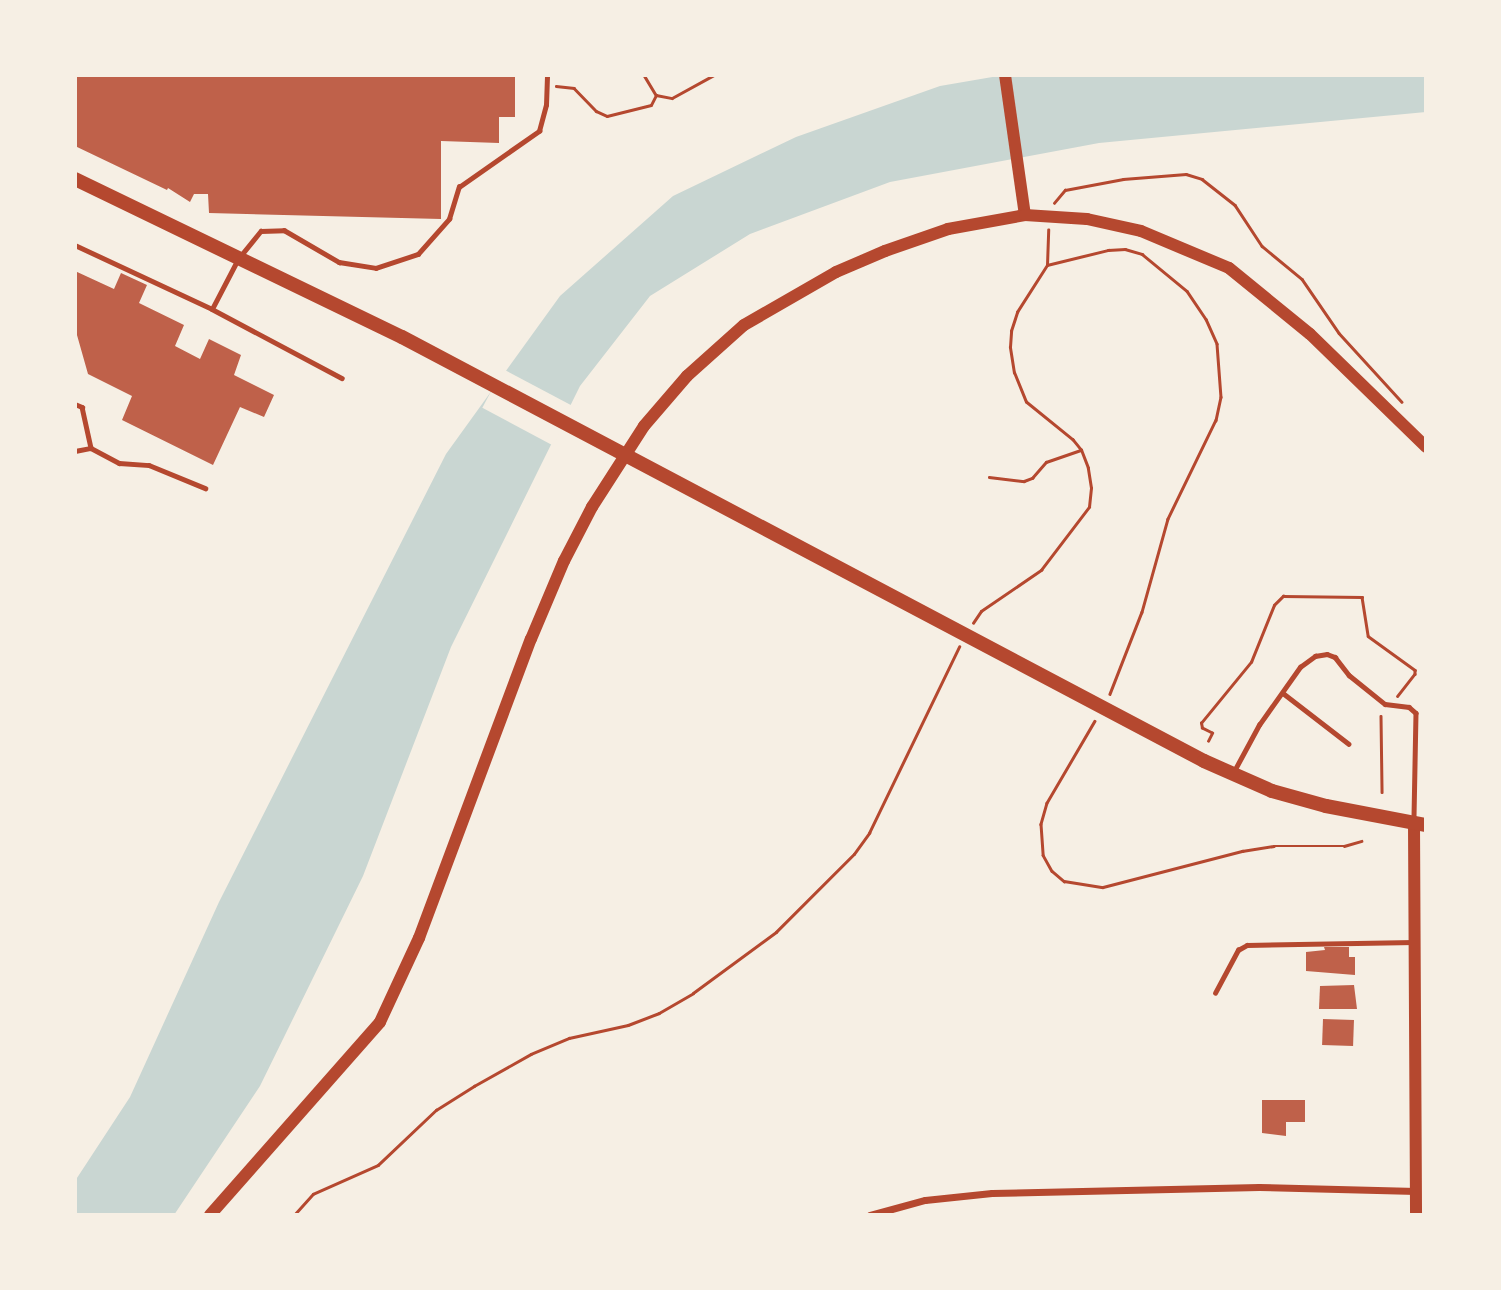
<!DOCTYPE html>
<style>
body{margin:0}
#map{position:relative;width:1501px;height:1290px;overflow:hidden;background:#f6efe4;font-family:"Exo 2",sans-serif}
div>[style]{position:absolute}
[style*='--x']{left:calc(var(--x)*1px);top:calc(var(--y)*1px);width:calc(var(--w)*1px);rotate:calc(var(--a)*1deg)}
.water>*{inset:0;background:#c9d6d2}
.pier>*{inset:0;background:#f6efe4;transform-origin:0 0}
.building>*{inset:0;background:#bf614a;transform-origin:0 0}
.path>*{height:2.5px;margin:-1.25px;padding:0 1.25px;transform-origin:1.25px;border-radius:1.25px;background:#b5482f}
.service>*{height:4.5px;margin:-2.25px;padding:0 2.25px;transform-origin:2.25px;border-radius:2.25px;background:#b5482f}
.minor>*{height:7px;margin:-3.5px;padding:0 3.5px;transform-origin:3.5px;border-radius:3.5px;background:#b5482f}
.tertiary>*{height:12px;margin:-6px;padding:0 6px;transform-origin:6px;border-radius:6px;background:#b5482f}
.primary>*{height:14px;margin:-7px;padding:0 7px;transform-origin:7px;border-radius:7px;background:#b5482f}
span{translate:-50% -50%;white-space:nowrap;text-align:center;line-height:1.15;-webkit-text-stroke:7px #f6efe4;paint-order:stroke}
.frame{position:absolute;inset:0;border:77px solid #f6efe4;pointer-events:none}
</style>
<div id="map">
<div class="water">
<div style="clip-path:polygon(1004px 75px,1426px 75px,1426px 112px,1099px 143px,890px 182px,750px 234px,650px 296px,580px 386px,451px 647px,363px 876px,260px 1086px,174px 1215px,75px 1215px,75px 1181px,130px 1097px,219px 902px,446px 454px,560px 296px,673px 196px,796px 137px,940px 86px)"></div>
</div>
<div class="pier">
<div style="left:503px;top:369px;width:80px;height:44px;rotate:28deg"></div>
</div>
<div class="building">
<div style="clip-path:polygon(75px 75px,515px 75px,515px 117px,499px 117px,499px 143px,441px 141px,441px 219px,209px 213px,208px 194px,194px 194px,190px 202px,168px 188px,167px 190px,75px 146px)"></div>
<div style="clip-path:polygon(75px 271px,114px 289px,121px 273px,147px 285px,139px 303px,184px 325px,175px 346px,200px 359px,209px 339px,241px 355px,234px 375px,274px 395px,264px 417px,240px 407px,213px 465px,122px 420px,132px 396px,88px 374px,75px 328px)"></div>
<div style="clip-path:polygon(1324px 947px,1349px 947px,1349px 957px,1355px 957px,1355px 975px,1306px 971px,1306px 952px,1325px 950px)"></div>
<div style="clip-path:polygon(1354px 985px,1357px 1009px,1319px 1009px,1320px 986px)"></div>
<div style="left:1323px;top:1019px;width:31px;height:26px;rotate:2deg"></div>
<div style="clip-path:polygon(1262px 1100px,1305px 1100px,1305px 1122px,1286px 1122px,1286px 1136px,1262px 1133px)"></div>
</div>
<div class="path">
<div style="--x:644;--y:75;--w:23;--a:59"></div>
<div style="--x:656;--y:95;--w:16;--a:11"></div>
<div style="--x:672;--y:98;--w:48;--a:-28.7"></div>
<div style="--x:556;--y:86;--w:18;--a:6"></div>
<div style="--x:574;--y:88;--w:32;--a:46"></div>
<div style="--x:596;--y:111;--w:12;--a:24"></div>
<div style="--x:607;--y:116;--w:45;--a:-14"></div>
<div style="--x:651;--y:105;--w:11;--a:-63"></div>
<div style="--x:1054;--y:203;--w:17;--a:-50"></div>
<div style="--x:1065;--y:190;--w:59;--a:-10.7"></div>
<div style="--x:1123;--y:179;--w:63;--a:-4.5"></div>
<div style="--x:1186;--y:174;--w:17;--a:17"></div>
<div style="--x:1202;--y:179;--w:42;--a:38.2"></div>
<div style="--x:1235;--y:205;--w:49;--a:56.6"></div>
<div style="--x:1262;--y:246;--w:52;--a:39.5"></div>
<div style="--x:1302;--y:279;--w:65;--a:55.6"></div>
<div style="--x:1339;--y:333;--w:93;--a:47.6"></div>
<div style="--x:1047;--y:265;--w:63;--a:-13.8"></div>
<div style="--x:1108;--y:250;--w:17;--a:-3"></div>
<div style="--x:1125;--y:249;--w:18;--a:16"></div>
<div style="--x:1142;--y:254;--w:58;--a:39.4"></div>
<div style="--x:1187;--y:291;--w:34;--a:56"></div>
<div style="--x:1206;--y:319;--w:27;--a:66"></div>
<div style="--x:1217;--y:344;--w:53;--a:85.7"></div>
<div style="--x:1221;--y:397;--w:24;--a:102"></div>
<div style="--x:1216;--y:420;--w:110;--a:115.9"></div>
<div style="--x:1168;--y:519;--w:97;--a:105.6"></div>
<div style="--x:1142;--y:612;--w:88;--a:111.3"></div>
<div style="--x:989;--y:477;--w:35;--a:7"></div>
<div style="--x:1024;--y:481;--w:9;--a:-21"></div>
<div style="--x:1032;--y:478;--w:21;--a:-49"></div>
<div style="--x:1046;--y:462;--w:37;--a:-19"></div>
<div style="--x:973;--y:623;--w:14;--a:-56"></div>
<div style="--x:981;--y:611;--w:73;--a:-34.3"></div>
<div style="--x:1041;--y:570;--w:79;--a:-52.7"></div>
<div style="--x:1089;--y:507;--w:19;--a:-84"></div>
<div style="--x:1091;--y:488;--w:20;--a:-99"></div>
<div style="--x:1088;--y:468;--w:19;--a:-111"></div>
<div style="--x:1081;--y:450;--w:13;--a:-129"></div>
<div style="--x:1073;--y:440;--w:60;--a:-141"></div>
<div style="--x:1026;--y:402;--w:31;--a:-112"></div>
<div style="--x:1014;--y:373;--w:26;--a:-99"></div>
<div style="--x:1010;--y:347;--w:16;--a:-86"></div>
<div style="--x:1011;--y:331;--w:20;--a:-72"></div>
<div style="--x:1017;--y:312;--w:56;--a:-57.4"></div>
<div style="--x:1047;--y:265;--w:35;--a:-88"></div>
<div style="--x:1381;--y:716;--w:76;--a:89.2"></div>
<div style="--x:1095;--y:721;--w:95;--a:120.3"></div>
<div style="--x:1047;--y:803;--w:22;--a:106"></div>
<div style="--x:1041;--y:824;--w:31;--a:86"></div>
<div style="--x:1043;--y:855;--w:18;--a:61"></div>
<div style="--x:1052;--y:871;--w:16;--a:40"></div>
<div style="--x:1064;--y:881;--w:39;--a:9"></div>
<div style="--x:1103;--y:887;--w:144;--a:-14.5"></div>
<div style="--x:1242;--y:851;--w:32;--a:-9"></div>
<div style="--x:1274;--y:846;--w:70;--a:0"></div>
<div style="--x:1344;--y:846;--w:18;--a:-16"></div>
<div style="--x:1208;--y:741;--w:9;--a:-63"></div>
<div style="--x:1212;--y:733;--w:11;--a:-153"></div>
<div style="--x:1202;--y:728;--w:5;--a:-101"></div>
<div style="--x:1201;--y:723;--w:79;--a:-50.7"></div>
<div style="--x:1251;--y:662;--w:61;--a:-68"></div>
<div style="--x:1274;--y:605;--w:13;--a:-45"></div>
<div style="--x:1283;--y:596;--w:79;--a:0.7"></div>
<div style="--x:1362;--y:597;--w:39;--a:81"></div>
<div style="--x:1368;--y:636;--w:58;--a:35.9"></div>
<div style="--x:1415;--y:670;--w:4;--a:90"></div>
<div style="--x:1415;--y:674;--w:28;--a:128"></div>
<div style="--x:294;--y:1215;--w:28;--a:-48"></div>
<div style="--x:313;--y:1194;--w:71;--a:-24"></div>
<div style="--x:378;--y:1165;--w:80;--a:-43.5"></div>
<div style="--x:436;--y:1110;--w:45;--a:-32.3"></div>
<div style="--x:474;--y:1086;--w:65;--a:-29.3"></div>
<div style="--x:531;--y:1054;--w:41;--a:-22.8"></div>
<div style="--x:569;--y:1038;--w:60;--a:-12.4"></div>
<div style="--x:628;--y:1025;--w:33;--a:-21"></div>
<div style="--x:659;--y:1013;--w:39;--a:-30"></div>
<div style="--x:693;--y:993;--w:103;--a:-36.3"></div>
<div style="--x:776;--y:932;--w:110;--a:-45"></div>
<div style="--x:854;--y:854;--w:26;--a:-54"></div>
<div style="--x:869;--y:833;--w:207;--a:-64.2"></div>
</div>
<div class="service">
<div style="--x:75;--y:245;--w:151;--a:25"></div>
<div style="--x:212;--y:309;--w:147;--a:28"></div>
<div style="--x:212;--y:309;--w:56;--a:-62.5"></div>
<div style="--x:238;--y:259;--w:36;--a:-51"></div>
<div style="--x:261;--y:231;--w:23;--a:-2"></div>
<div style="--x:284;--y:230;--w:64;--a:30.2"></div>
<div style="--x:339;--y:262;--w:37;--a:9"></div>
<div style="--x:376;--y:268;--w:44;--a:-18.4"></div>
<div style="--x:418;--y:254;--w:47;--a:-48.5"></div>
<div style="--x:449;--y:219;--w:34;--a:-73"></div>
<div style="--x:459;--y:187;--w:98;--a:-35"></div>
<div style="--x:539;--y:131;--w:27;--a:-75"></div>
<div style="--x:546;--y:105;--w:30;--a:-88"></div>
<div style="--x:75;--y:404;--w:8;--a:23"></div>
<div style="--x:82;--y:407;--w:42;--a:77.6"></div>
<div style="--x:75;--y:451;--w:16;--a:-11"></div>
<div style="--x:91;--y:448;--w:32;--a:28"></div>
<div style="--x:119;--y:463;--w:30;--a:4"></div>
<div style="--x:149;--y:465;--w:61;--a:22.3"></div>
<div style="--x:1283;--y:693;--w:83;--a:37.7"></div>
<div style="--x:1233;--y:773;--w:55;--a:-61.6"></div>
<div style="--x:1259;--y:725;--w:71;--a:-54.7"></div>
<div style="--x:1300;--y:667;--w:19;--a:-36"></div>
<div style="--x:1315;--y:656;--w:12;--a:-9"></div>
<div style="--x:1327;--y:654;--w:9;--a:21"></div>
<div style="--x:1335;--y:657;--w:23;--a:52"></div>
<div style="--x:1349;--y:675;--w:46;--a:38.9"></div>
<div style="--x:1385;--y:704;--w:24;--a:7"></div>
<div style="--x:1409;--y:707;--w:9;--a:41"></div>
<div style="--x:1416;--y:713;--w:108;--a:91.1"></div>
<div style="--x:1215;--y:993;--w:49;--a:-61.9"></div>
<div style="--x:1238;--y:950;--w:10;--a:-29"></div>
<div style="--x:1247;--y:945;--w:167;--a:-1"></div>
</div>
<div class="minor">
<div style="--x:870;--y:1215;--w:57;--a:-15.3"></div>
<div style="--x:925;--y:1200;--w:67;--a:-6"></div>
<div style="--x:992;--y:1193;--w:267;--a:-1.3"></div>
<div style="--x:1259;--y:1187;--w:157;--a:1.5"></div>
</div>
<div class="tertiary">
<div style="--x:1005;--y:75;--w:141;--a:81.9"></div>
<div style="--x:1414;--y:825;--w:390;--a:89.7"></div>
<div style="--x:210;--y:1215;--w:257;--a:-48.6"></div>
<div style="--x:380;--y:1022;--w:93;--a:-65.1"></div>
<div style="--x:419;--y:938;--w:319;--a:-69.5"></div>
<div style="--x:531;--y:639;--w:85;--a:-67.1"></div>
<div style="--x:564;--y:561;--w:61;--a:-62.6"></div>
<div style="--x:592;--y:507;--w:96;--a:-57.3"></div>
<div style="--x:644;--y:426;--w:66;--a:-49.3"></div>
<div style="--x:687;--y:376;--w:76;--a:-41.8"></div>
<div style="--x:744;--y:325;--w:106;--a:-29.9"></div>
<div style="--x:836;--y:272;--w:53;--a:-23.2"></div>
<div style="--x:885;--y:251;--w:67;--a:-19.2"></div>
<div style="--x:948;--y:229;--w:78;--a:-10.3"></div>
<div style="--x:1025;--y:215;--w:62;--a:3.7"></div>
<div style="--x:1087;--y:219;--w:55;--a:12.5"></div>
<div style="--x:1141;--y:231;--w:95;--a:22.8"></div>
<div style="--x:1229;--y:268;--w:104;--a:39.2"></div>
<div style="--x:1310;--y:334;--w:162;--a:44.2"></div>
</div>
<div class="primary">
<div style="--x:75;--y:179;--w:363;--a:25.8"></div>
<div style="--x:402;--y:337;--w:907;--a:27.86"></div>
<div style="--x:1204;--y:761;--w:74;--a:23.8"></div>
<div style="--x:1272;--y:791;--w:56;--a:15.5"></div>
<div style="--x:1326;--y:806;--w:102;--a:10.8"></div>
</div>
<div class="frame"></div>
</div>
